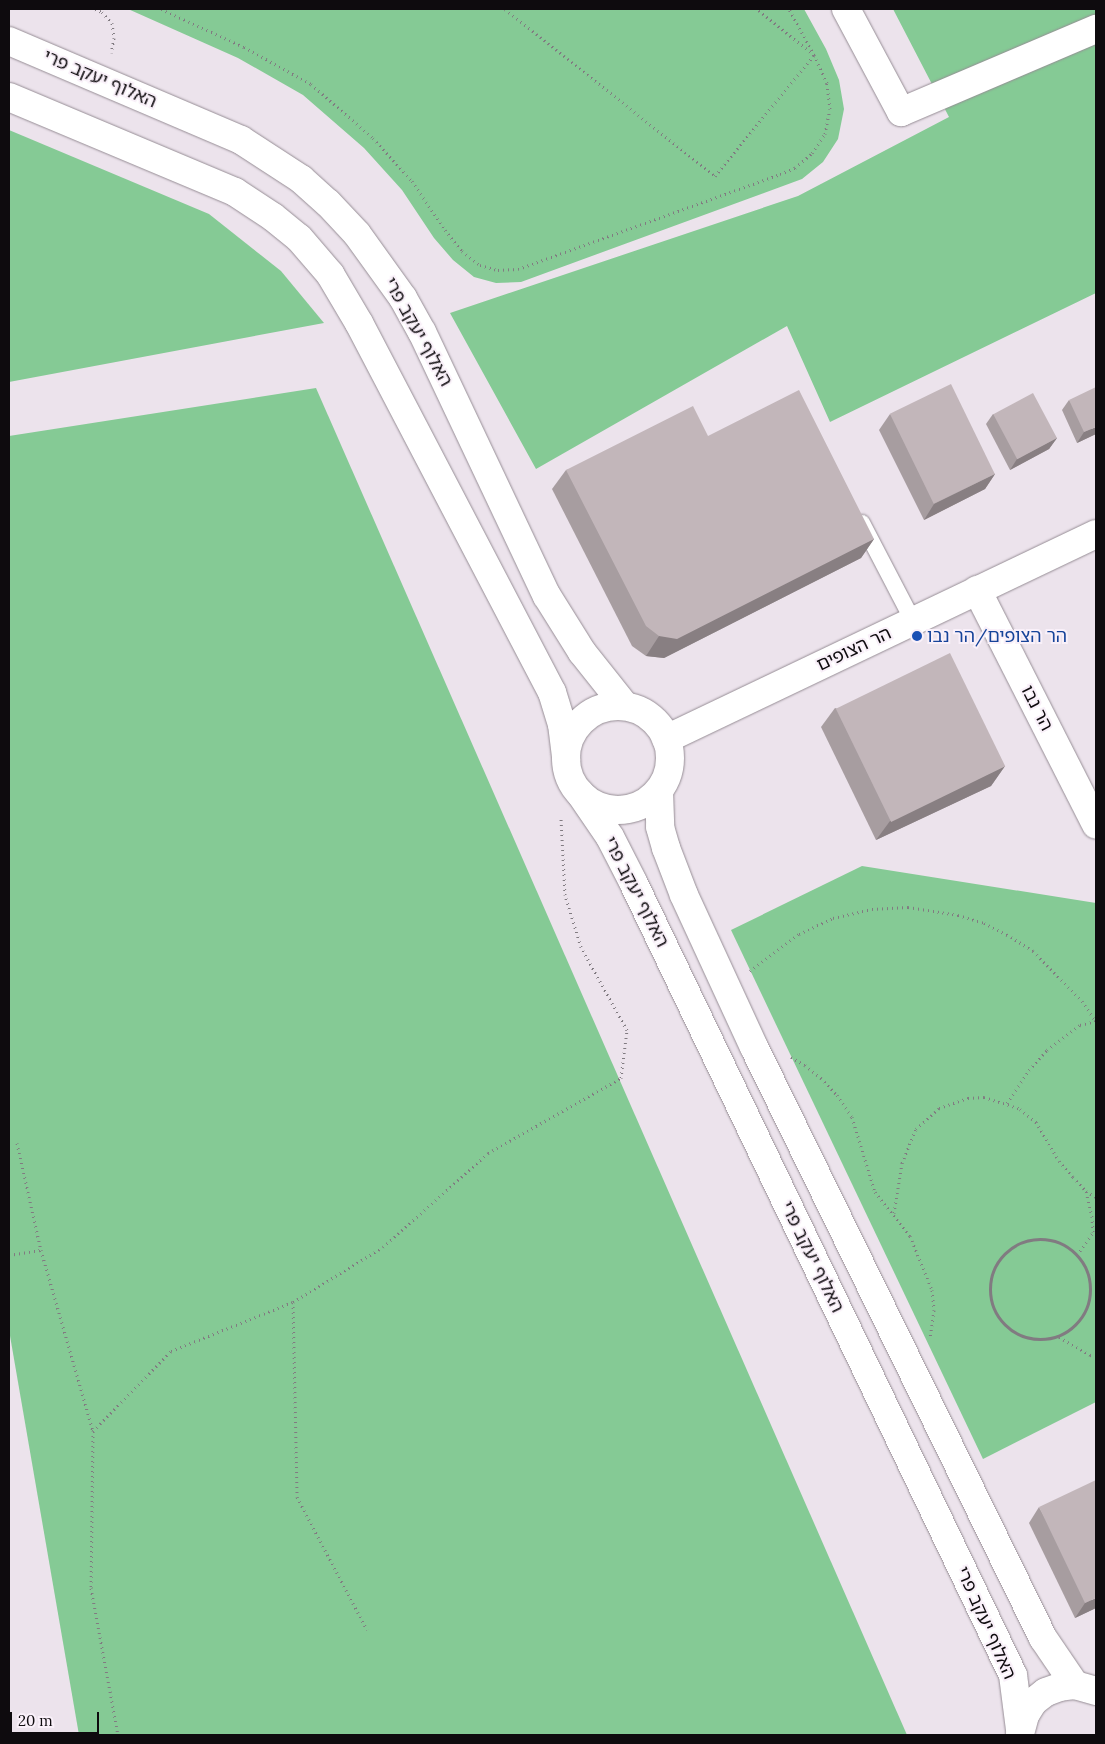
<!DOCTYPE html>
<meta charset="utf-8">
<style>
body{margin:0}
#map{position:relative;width:1105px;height:1744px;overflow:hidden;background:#ece3ec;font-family:Lora,"Noto Sans Hebrew",serif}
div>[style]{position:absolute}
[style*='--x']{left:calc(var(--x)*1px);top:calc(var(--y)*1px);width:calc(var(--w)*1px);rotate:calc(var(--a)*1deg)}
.green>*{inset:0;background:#85ca95}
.path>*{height:3px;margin-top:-1.5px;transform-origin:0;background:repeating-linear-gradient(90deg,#817b81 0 1px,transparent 0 5px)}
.path>.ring{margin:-1.5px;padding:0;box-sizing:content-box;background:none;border:3px solid #817b81;border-radius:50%}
.roads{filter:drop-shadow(0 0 1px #968d95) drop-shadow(0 0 1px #968d95)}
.service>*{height:16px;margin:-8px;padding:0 8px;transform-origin:8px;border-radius:8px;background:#fff}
.minor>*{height:28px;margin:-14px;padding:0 14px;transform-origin:14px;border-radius:14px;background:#fff}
.tertiary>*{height:28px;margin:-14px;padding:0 14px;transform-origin:14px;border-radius:14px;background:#fff}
.tertiary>.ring{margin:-14px;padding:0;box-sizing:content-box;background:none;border:28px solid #fff;border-radius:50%}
.wall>*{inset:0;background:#a79da0}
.shaded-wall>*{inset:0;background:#887f82}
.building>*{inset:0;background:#c2b6ba;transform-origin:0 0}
.dots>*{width:14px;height:14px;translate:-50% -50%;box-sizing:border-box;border:2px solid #f9f0f9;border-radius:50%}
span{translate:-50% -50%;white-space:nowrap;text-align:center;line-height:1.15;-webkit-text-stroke:4px #f9f0f9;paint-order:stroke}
.street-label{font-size:18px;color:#0e0b0e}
.transit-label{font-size:18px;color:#164399}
.left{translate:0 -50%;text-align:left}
.frame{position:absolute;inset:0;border:10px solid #0e0b0e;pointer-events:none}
.scale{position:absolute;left:10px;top:1712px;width:89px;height:22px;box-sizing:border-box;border:2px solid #0e0b0e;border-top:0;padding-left:6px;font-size:15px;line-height:18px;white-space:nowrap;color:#0e0b0e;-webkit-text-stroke:4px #f9f0f9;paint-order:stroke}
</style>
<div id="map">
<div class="green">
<div style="clip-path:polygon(128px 9px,804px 9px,826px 49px,839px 80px,844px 109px,838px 139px,823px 162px,802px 179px,521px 282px,496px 283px,474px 277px,453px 260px,434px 238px,402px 190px,364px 148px,303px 95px,238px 58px)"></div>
<div style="clip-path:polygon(893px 9px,1096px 9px,1096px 293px,830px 422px,787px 326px,536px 469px,450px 313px,798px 196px,949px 117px)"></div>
<div style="clip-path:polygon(9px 130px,209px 214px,281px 271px,324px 323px,9px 382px)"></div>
<div style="clip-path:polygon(316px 388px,907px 1735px,79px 1735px,9px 1330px,9px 436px)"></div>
<div style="clip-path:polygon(862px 866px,1096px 903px,1096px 1402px,983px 1459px,731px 930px)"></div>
</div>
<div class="path">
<div style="--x:95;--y:9;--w:8;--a:23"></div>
<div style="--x:102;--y:12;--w:15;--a:48"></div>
<div style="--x:112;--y:23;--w:15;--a:82"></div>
<div style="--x:114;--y:38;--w:15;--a:101"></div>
<div style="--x:161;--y:9;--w:91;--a:24.6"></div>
<div style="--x:244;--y:47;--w:77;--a:28.9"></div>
<div style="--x:311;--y:84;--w:82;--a:41.1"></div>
<div style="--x:373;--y:138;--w:58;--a:47.8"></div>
<div style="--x:412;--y:181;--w:59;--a:56"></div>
<div style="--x:445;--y:230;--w:27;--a:51"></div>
<div style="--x:462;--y:251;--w:23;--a:38"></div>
<div style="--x:480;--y:265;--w:19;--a:16"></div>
<div style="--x:498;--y:270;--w:20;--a:-3"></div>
<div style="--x:518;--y:269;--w:279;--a:-19.9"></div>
<div style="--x:780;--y:174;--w:16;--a:-22"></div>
<div style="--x:795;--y:168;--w:23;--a:-41"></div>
<div style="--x:812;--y:153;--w:23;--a:-56"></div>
<div style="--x:825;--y:134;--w:25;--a:-79"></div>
<div style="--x:830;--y:109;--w:26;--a:-97"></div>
<div style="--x:827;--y:83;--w:31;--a:-115"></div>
<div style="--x:814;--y:55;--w:52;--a:-118.5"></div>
<div style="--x:505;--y:9;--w:268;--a:38.5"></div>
<div style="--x:715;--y:176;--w:156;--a:-50.7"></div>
<div style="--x:814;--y:55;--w:73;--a:-141.1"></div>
<div style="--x:750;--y:971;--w:61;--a:-37.1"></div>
<div style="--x:799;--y:934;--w:38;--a:-25"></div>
<div style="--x:833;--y:918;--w:40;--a:-13"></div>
<div style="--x:872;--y:909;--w:36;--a:-3"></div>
<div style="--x:908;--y:907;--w:51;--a:9.1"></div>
<div style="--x:958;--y:915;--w:27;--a:17"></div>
<div style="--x:984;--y:923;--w:30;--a:27"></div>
<div style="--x:1011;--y:937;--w:26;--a:32"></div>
<div style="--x:1033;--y:951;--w:70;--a:45.6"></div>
<div style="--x:1082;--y:1001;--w:25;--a:56"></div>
<div style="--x:791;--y:1057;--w:16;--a:30"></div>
<div style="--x:805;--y:1065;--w:21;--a:39"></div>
<div style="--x:821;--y:1078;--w:23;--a:47"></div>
<div style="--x:837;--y:1095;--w:27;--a:56"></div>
<div style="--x:852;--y:1117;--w:78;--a:73"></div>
<div style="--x:875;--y:1192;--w:56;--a:51.5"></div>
<div style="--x:910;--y:1236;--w:58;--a:67.8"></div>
<div style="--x:932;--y:1290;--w:20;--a:84"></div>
<div style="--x:934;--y:1310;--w:29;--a:98"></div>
<div style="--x:1007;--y:1103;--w:40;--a:-56"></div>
<div style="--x:1029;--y:1070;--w:27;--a:-48"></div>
<div style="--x:1047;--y:1050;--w:41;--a:-37.1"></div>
<div style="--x:1080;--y:1025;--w:16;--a:-14"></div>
<div style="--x:17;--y:1143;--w:110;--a:77.4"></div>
<div style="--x:41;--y:1250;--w:188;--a:74"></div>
<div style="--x:93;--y:1431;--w:157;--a:90.7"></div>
<div style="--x:91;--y:1588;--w:149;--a:79.6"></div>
<div style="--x:894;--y:1213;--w:51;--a:-80.9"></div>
<div style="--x:902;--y:1163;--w:37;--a:-68"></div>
<div style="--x:916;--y:1129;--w:31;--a:-42"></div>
<div style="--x:939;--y:1108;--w:31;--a:-19"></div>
<div style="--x:968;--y:1098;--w:16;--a:-4"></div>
<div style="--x:984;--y:1097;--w:38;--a:18"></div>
<div style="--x:1020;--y:1109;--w:21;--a:39"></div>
<div style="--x:1036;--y:1122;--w:45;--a:59.5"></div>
<div style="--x:1059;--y:1161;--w:21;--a:49"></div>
<div style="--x:1073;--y:1177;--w:19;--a:47"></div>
<div style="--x:1086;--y:1191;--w:12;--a:31"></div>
<div class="ring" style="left:990px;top:1239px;width:97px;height:97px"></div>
<div style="--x:9;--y:1255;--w:32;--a:-9"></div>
<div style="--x:1077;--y:1255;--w:28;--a:-55"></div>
<div style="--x:1093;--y:1232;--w:15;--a:-94"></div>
<div style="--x:1092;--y:1217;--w:27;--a:-103"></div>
<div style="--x:293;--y:1302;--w:195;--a:88.8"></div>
<div style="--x:297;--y:1497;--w:150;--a:62.2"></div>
<div style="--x:1059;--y:1337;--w:36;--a:30"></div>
<div style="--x:1090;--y:1355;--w:6;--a:9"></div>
<div style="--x:93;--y:1431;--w:112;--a:-45.7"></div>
<div style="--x:171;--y:1351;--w:131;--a:-21.9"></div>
<div style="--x:293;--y:1302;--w:105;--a:-31.4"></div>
<div style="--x:383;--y:1247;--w:141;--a:-41.8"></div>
<div style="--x:488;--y:1153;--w:153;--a:-29.4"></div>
<div style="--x:621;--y:1078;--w:48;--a:-82.9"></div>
<div style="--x:627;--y:1030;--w:95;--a:-119"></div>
<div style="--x:581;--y:947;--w:54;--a:-107.1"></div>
<div style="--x:565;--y:895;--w:76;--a:-93"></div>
</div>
<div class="roads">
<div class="service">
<div style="--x:862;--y:523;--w:110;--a:62.5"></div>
</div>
<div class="minor">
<div style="--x:846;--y:9;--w:117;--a:61.9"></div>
<div style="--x:901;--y:112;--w:212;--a:-23.1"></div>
<div style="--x:977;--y:590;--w:263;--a:63.1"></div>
</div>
<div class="tertiary">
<div style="--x:9;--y:41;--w:252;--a:23.1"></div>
<div style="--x:241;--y:140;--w:72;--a:33"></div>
<div style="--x:301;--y:179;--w:36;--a:42"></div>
<div style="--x:328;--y:203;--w:42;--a:46.9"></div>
<div style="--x:357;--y:234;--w:79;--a:54.3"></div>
<div style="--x:403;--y:298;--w:39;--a:61"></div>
<div style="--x:422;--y:332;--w:292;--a:64.7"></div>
<div style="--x:547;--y:596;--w:66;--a:58"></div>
<div style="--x:582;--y:652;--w:69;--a:51.5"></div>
<div style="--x:9;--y:97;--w:245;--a:22.8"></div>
<div style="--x:235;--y:192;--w:45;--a:33.3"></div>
<div style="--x:273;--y:217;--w:33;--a:39"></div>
<div style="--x:299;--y:238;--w:48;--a:49.3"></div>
<div style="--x:330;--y:274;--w:57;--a:59.4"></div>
<div style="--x:359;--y:323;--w:416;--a:62.4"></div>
<div style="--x:552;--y:692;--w:34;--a:73"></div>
<div style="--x:562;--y:724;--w:35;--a:83"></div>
<div class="ring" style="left:566px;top:706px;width:76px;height:76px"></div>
<div style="--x:666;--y:739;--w:476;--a:-25.5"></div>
<div style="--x:659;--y:791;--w:36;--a:88"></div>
<div style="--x:660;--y:827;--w:22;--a:74"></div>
<div style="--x:666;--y:848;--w:50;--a:69"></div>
<div style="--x:684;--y:895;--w:167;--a:65.3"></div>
<div style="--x:754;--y:1047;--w:658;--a:63.94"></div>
<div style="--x:1043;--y:1638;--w:57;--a:55.8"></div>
<div style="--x:580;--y:793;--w:53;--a:55.7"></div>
<div style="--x:610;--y:837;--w:51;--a:62.9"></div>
<div style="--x:633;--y:882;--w:879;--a:64.4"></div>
<div style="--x:1013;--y:1675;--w:55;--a:82.7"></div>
<div style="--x:1020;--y:1734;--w:20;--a:-75"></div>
<div style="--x:1025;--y:1715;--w:15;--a:-58"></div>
<div style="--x:1033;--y:1702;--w:16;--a:-38"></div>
<div style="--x:1046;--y:1692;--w:15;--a:-20"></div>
<div style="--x:1060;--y:1687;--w:15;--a:-8"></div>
<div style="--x:1075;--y:1685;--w:22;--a:16"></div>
</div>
</div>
<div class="wall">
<div style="clip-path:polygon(1069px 400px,1096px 434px,1077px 443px,1062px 410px)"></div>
<div style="clip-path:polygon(890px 414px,995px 474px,985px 489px,924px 520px,879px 430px)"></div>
<div style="clip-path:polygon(993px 414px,1057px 438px,1049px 449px,1010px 470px,986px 424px)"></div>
<div style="clip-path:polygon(708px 436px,874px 539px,861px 558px,664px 658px,646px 656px,632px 646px,552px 489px,566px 470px)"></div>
<div style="clip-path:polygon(835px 708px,1005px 766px,991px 786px,876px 840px,821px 727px)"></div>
<div style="clip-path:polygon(1039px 1507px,1096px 1608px,1075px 1618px,1029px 1523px)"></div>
</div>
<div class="shaded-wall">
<div style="clip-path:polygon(1096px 427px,1096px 434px,1077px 443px,1084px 432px)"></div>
<div style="clip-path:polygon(1057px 438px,1049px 449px,1010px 470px,1017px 459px)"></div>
<div style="clip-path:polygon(995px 474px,985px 489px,924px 520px,934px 504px)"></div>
<div style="clip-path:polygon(874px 539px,861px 558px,664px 658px,646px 656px,659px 636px)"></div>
<div style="clip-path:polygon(1005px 766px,991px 786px,876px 840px,890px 821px)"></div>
<div style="clip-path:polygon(1096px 1598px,1096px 1608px,1075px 1618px,1085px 1603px)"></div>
</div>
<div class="building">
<div style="left:951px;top:384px;width:100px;height:68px;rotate:64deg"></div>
<div style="clip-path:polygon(1096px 387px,1096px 427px,1084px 432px,1069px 400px)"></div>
<div style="clip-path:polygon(799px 390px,874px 539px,677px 639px,659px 636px,646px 626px,566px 470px,693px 406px,708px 436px)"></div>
<div style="left:1033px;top:393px;width:51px;height:45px;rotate:62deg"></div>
<div style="left:950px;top:653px;width:126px;height:127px;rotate:64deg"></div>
<div style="clip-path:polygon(1096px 1480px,1096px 1598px,1085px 1603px,1039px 1507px)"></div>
</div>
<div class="dots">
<div style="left:917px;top:636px;background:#1a4fb4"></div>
</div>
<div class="street-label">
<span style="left:100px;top:79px;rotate:23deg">האלוף יעקב פרי</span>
<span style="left:418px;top:332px;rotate:61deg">האלוף יעקב פרי</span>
<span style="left:854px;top:649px;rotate:-25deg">הר הצופים</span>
<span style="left:1037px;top:708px;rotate:63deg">הר נבו</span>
<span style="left:636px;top:892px;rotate:63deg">האלוף יעקב פרי</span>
<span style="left:812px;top:1257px;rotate:64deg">האלוף יעקב פרי</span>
<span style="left:986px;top:1623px;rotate:66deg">האלוף יעקב פרי</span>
</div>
<div class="transit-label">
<span class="left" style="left:927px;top:636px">הר הצופים/הר נבו</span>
</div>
<div class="frame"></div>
<div class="scale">20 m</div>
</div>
